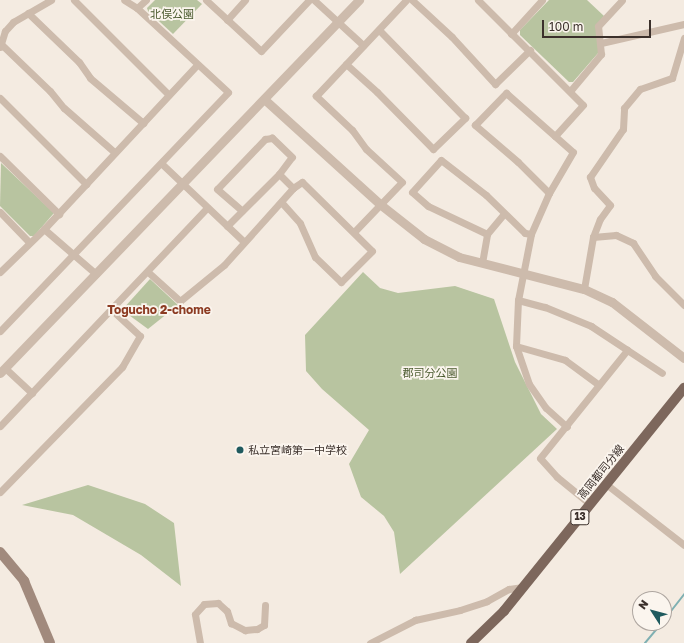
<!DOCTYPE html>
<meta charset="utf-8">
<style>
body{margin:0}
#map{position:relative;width:684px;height:643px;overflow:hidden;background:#f4ebe1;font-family:"Golos Text","Noto Sans JP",sans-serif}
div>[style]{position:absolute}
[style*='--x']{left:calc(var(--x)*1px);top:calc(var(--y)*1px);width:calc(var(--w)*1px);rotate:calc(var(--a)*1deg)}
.green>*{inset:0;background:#b8c4a0}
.stream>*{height:2px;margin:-1px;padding:0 1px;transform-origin:1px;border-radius:1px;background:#7fb0b2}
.minor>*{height:7px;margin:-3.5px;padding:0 3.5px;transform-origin:3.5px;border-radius:3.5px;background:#cdbbac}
.tertiary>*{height:9px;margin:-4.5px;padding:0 4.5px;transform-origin:4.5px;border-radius:4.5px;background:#cdbbac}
.secondary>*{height:10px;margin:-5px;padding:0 5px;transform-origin:5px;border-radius:5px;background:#a18a7d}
.primary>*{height:10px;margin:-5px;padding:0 5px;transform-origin:5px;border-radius:5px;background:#7d675c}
.dots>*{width:11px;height:11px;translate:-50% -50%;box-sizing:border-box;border:2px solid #fbf5ee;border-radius:50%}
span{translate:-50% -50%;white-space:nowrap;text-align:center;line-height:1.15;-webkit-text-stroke:3.5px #fbf5ee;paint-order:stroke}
.shield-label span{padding:1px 3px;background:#fbf5ee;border:1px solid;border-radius:3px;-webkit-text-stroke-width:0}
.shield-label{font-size:10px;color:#3b302b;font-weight:700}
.park-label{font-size:11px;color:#4a5a2e}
.poi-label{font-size:11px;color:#3b302b}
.left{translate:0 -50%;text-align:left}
.street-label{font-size:11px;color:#3b302b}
.neighbourhood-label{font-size:12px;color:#8c3b22;font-weight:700}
.north{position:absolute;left:632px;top:591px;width:40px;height:40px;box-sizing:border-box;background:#fbf5ee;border:1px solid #aea6a0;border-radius:50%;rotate:306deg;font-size:11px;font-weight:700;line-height:16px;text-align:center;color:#3b302b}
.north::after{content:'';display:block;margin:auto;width:14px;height:18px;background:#1f5a5e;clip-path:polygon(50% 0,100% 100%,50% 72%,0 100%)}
.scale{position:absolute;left:542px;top:20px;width:109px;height:18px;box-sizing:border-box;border:2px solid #3b302b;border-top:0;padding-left:5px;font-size:12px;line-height:14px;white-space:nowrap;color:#3b302b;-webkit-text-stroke:3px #fbf5ee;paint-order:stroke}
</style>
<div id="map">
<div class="green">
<div style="clip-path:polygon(155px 0,197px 0,202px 4px,173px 34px,148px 11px,147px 8px)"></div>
<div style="clip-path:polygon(549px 0,587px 0,604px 16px,596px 26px,599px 52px,573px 82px,569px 82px,520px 35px,520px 30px)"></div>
<div style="clip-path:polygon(1px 163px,54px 213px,34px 236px,30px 236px,0 206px)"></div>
<div style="clip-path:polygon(363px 272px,380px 288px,398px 293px,455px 286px,494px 299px,515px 362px,541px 414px,557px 429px,400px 574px,394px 532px,384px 516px,361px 497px,349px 464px,369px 430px,322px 389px,306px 371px,305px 335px)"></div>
<div style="clip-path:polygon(150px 279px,178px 305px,148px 329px,122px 310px)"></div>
<div style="clip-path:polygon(88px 485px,145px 504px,174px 523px,181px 586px,141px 555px,73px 515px,22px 505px)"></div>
</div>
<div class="stream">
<div style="--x:664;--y:620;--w:33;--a:-52"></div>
<div style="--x:645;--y:643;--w:26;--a:-50"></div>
</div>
<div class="minor">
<div style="--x:74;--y:0;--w:134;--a:45"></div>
<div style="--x:206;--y:0;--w:75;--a:42.8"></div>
<div style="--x:261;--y:51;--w:70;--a:-46.7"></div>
<div style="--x:314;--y:0;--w:67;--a:42.6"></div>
<div style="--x:412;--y:0;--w:54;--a:42.8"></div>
<div style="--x:452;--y:37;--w:64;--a:47.5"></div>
<div style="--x:495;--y:84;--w:49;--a:-44.2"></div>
<div style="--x:478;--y:0;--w:148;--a:45"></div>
<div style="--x:583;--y:105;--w:42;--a:132.1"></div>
<div style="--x:137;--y:8;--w:12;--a:-42"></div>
<div style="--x:28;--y:13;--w:71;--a:43.9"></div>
<div style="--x:79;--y:62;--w:19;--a:55"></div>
<div style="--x:90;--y:78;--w:70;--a:40.3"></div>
<div style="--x:227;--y:20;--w:27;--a:-48"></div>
<div style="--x:511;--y:34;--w:46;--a:-47.6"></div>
<div style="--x:601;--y:43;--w:85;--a:-12.9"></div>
<div style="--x:2;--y:45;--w:66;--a:43.8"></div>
<div style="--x:50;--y:91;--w:22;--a:51"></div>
<div style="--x:64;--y:108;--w:67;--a:41.3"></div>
<div style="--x:0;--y:47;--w:17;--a:-73"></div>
<div style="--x:5;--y:31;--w:12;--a:-48"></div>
<div style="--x:13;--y:22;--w:44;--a:-30.1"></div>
<div style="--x:346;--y:64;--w:42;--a:42.1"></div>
<div style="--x:377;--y:92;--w:80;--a:45.5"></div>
<div style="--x:433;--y:149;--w:45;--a:-44.1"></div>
<div style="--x:465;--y:118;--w:123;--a:-134.3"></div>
<div style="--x:571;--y:90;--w:47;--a:-50.2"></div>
<div style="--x:601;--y:54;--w:28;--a:-96"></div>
<div style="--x:598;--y:26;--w:35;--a:-47"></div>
<div style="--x:0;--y:98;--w:122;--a:45"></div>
<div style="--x:0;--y:156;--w:83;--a:44.5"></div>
<div style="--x:162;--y:164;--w:112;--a:43.5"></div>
<div style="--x:279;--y:174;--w:20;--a:45"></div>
<div style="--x:549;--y:193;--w:44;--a:-135"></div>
<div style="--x:518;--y:162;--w:57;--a:-139.3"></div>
<div style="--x:475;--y:125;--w:45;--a:-45.9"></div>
<div style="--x:506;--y:93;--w:89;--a:41.4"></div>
<div style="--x:573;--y:152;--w:48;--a:120.3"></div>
<div style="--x:549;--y:193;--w:45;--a:113.7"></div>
<div style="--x:531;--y:234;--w:67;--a:101.1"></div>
<div style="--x:518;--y:300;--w:46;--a:92.5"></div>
<div style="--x:516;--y:346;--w:40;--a:71.1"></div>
<div style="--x:529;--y:384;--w:29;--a:55"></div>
<div style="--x:546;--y:408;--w:28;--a:42"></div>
<div style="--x:0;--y:212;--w:42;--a:46"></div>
<div style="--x:227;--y:226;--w:74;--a:-45"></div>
<div style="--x:279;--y:174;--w:21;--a:-53"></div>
<div style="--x:292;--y:157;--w:28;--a:-136"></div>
<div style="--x:272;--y:138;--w:7;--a:172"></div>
<div style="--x:265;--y:139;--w:69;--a:133.8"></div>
<div style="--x:217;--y:189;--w:33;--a:41"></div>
<div style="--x:44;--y:229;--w:69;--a:40.9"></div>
<div style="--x:354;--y:232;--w:69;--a:-46.2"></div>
<div style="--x:402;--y:182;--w:49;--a:-137.5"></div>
<div style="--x:366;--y:149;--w:24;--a:-126"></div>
<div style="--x:352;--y:130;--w:50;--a:-136.6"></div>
<div style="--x:316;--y:96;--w:132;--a:-46.8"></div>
<div style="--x:487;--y:234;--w:65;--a:-154.6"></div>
<div style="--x:428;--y:206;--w:21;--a:-139"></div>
<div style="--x:412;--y:192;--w:43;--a:-47.8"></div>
<div style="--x:441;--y:160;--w:57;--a:37.9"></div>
<div style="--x:486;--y:195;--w:54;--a:44.3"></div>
<div style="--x:525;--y:233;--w:6;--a:9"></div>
<div style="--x:593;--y:237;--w:23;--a:-5"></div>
<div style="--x:616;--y:235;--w:19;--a:25"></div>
<div style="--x:633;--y:243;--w:40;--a:56"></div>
<div style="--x:655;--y:276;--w:41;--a:45"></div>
<div style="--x:482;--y:263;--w:29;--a:-80"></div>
<div style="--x:487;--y:234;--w:25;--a:-50"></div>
<div style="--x:0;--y:272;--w:62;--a:-44.3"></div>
<div style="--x:44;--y:229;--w:224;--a:-47"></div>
<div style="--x:148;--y:272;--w:43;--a:42.2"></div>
<div style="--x:180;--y:301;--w:57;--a:-39.3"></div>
<div style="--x:224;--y:265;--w:103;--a:-48.1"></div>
<div style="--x:293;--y:188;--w:11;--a:-34"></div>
<div style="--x:302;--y:182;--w:98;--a:44.6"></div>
<div style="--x:372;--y:251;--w:44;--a:135"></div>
<div style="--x:341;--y:282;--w:36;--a:-136"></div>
<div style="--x:315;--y:257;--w:37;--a:-114"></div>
<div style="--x:300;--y:223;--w:28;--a:-132"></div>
<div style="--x:584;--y:289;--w:53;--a:-80.2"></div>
<div style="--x:593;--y:237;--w:19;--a:-69"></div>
<div style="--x:600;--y:219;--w:17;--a:-54"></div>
<div style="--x:610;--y:205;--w:23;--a:-133"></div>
<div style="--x:594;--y:188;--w:12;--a:-110"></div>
<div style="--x:590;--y:177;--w:58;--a:-55.5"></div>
<div style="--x:623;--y:129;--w:21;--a:-87"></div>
<div style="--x:624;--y:108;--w:25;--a:-50"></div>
<div style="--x:640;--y:89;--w:34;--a:-19"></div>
<div style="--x:672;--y:78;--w:42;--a:-73.3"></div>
<div style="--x:518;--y:300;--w:28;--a:15"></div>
<div style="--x:545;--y:307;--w:50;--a:22.4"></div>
<div style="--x:591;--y:326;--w:85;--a:33.5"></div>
<div style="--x:0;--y:331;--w:330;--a:-46.3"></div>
<div style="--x:228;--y:92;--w:124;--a:-137.3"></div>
<div style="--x:137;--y:8;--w:15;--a:-148"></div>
<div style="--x:516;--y:346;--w:51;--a:15.9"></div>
<div style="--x:565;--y:360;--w:42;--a:36.3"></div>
<div style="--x:5;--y:368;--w:37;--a:43"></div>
<div style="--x:0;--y:426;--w:301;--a:-46.5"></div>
<div style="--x:606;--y:484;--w:99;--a:38"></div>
<div style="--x:0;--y:492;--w:175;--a:-45.7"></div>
<div style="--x:122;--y:367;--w:36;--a:-60"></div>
<div style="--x:140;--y:336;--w:38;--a:-137"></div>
<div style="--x:590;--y:504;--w:43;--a:-140.7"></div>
<div style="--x:557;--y:477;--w:25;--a:-132"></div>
<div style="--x:540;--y:458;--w:139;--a:-51.1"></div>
<div style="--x:200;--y:643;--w:29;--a:-100"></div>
<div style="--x:195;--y:614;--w:13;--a:-48"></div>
<div style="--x:204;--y:604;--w:14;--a:-4"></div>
<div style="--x:218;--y:603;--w:12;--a:42"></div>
<div style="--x:227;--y:611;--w:13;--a:72"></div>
<div style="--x:231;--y:623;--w:16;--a:27"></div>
<div style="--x:245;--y:630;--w:12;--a:-5"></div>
<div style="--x:257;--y:629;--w:8;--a:-30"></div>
<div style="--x:264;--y:625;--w:20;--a:-87"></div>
<div style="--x:370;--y:643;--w:51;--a:-27.1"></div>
<div style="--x:415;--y:620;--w:46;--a:-12.5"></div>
<div style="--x:460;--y:610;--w:28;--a:-18"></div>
<div style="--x:487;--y:601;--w:25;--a:-29"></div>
<div style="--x:509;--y:589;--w:14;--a:-8"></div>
</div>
<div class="tertiary">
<div style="--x:264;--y:99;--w:158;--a:42.2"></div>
<div style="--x:381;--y:205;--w:55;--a:38.3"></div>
<div style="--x:424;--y:239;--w:39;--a:27"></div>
<div style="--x:459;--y:257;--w:129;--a:14.4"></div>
<div style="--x:584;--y:289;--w:31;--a:25"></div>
<div style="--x:612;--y:302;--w:91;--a:37.9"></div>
<div style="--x:0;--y:373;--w:518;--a:-46.1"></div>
</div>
<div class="secondary">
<div style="--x:0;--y:552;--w:38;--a:50"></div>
<div style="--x:24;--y:581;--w:67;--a:67.2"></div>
</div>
<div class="primary">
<div style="--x:471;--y:643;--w:46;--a:-44.1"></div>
<div style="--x:504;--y:611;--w:287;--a:-51.1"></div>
</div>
<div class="dots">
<div style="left:240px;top:450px;background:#1f5a5e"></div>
</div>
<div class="shield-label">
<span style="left:580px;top:517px">13</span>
</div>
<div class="park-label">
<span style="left:172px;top:14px">北俣公園</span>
<span style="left:430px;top:373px">郡司分公園</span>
</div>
<div class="poi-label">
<span class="left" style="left:248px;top:450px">私立宮崎第一中学校</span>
</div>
<div class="street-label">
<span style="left:601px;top:472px;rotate:-51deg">高岡都司分線</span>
</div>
<div class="neighbourhood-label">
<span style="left:159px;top:310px">Togucho 2-chome</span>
</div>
<div class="north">N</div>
<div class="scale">100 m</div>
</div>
